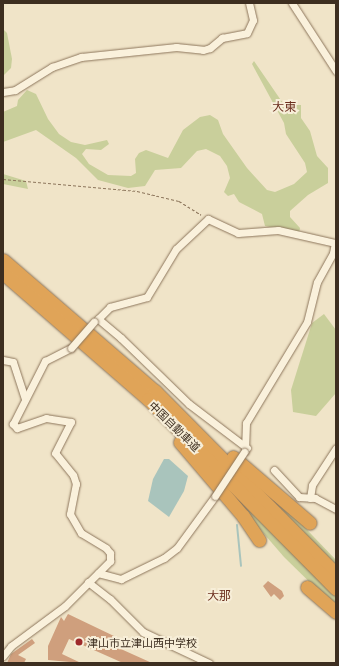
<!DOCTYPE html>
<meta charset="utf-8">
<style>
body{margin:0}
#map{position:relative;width:339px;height:666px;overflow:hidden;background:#f0e4c8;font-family:Georgia,"Noto Sans JP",serif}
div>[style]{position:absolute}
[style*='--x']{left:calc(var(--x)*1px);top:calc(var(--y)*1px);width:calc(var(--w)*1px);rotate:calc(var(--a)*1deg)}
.green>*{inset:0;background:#c9cf9b}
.water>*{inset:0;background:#a9c4bc}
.stream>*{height:2px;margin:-1px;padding:0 1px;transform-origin:1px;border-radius:1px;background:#a9c4bc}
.building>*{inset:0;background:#cf9f7d}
.path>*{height:1px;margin-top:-0.5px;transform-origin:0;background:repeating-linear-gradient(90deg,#8d765c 0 3px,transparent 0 5px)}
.roads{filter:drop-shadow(0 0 1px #8d765c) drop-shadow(0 0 1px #8d765c)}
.minor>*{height:7px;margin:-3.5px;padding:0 3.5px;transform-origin:3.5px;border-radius:3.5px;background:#faf1dc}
.motorway>*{height:13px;margin:-6.5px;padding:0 6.5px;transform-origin:6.5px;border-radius:6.5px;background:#e0a458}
.bridges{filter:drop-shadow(0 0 1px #8d765c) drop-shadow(0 0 1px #8d765c)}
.minor-bridge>*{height:7px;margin:-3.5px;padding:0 3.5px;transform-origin:3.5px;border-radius:3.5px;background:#faf1dc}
.dots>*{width:11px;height:11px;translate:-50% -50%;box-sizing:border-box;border:2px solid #f7eed8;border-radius:50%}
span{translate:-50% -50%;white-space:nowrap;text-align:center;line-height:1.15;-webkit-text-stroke:4px #f7eed8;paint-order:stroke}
.street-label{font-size:11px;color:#3d2e20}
.poi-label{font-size:11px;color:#3d2e20}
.left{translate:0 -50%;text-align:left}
.neighbourhood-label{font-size:12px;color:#6b2e1e}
.frame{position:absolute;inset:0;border:4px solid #3d2e20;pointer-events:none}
</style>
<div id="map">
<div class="green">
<div style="clip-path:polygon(3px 29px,7px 33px,12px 59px,11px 68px,3px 76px)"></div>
<div style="clip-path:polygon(254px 61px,289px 112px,293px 113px,296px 105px,301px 105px,301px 118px,310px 131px,317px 156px,328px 168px,328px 183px,308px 195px,290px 211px,290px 217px,300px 228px,299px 233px,265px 226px,262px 214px,239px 202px,234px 194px,228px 196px,224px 192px,230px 178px,227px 166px,220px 156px,206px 149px,197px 151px,181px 168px,155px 170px,145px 186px,128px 188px,98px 180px,76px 158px,36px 130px,3px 142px,3px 112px,17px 106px,18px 100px,27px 90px,36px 94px,48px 119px,59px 134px,71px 142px,85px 145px,107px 140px,109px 144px,101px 150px,86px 149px,82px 154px,89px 164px,108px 175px,131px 176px,136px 173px,135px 159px,139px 153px,146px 150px,168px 158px,183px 130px,200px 117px,210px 115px,218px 120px,223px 134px,247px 168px,267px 190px,275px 192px,294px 184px,307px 172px,305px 163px,286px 134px,284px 123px,252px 64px)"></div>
<div style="clip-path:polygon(3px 174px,26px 181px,28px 189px,3px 184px)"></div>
<div style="clip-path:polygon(324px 314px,336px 330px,336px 393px,316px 416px,293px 412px,291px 390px,312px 323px)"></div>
<div style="clip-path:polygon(216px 478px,239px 497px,336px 597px,336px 608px,284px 557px)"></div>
<div style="clip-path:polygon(259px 486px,289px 511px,336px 560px,336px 566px)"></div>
</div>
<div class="water">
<div style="clip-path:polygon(164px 459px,169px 459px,188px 476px,184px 491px,169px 517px,148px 501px,153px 479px)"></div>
</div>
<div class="stream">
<div style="--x:237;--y:525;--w:41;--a:84.4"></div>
</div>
<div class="building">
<div style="clip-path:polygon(268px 581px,282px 591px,284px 596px,280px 600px,274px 594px,271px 597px,263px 586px)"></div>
<div style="clip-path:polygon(68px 614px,116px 637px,112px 645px,152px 663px,123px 663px,69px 639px,62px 654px,81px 663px,48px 660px,48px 646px,61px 617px,64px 621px)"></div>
<div style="clip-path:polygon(32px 639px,35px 643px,18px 655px,26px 659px,24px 663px,7px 663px,11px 654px)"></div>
</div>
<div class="path">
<div style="--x:3;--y:179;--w:135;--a:5.1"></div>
<div style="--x:137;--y:191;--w:43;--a:13.4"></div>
<div style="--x:179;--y:201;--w:26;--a:32"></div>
</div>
<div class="roads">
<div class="minor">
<div style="--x:292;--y:3;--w:81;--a:57.1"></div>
<div style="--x:3;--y:92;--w:12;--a:-9"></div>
<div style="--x:15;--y:90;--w:44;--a:-31.9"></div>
<div style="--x:52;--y:67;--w:31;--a:-19"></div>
<div style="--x:81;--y:57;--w:96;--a:-6"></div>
<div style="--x:176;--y:47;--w:27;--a:6"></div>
<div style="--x:203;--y:50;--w:7;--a:-16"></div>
<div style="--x:210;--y:48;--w:16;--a:-40"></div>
<div style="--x:222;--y:38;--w:25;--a:-11"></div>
<div style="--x:247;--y:33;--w:14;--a:-65"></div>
<div style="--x:253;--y:20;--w:17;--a:-103"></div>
<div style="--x:3;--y:360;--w:10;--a:11"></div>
<div style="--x:13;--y:362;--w:38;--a:72"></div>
<div style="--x:247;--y:448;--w:73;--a:-142.8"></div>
<div style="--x:189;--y:404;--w:95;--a:-135.9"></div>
<div style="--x:121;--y:338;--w:30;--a:-140"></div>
<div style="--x:98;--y:319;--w:17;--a:-45"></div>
<div style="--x:110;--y:307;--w:38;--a:-15"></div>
<div style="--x:147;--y:297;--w:56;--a:-58.9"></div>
<div style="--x:176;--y:249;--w:44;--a:-43.2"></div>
<div style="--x:208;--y:219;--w:33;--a:25"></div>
<div style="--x:238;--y:233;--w:40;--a:-4.3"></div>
<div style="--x:278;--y:230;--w:58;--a:12.8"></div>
<div style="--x:245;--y:451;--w:28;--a:-88"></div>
<div style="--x:246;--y:423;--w:118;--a:-58.9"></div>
<div style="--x:307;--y:322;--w:41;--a:-76"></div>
<div style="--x:317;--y:282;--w:33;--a:-61"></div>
<div style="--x:333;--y:253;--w:10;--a:-79"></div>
<div style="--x:274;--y:470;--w:37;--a:47"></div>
<div style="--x:299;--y:497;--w:16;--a:4"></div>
<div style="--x:315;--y:498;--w:24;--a:28"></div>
<div style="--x:310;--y:498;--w:13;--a:-81"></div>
<div style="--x:312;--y:485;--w:44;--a:-57"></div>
<div style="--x:98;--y:573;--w:24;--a:15"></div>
<div style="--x:121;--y:579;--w:48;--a:-26"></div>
<div style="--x:164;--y:558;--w:16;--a:-38"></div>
<div style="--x:177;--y:548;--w:64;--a:-53.8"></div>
<div style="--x:88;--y:582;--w:28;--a:38"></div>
<div style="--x:110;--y:599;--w:47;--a:45"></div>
<div style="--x:143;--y:632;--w:73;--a:25.2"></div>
<div style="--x:3;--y:656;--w:13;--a:-51"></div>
<div style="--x:11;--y:646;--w:67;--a:-36.5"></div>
<div style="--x:65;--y:606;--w:64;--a:-45"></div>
<div style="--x:110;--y:561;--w:8;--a:-90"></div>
<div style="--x:110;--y:553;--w:6;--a:-129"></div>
<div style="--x:106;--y:548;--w:29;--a:-149"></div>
<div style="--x:81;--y:533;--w:22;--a:-120"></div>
<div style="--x:70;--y:514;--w:31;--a:-79"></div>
<div style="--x:76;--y:484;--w:9;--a:-108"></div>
<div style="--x:73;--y:475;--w:28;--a:-129"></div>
<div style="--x:55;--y:453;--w:35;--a:-63"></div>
<div style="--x:71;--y:422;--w:25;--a:-171"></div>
<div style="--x:46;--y:418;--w:31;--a:161"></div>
<div style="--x:17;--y:428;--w:6;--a:-135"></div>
<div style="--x:13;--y:424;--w:71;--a:-63.1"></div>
<div style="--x:45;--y:361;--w:29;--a:-27"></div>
</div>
<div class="motorway">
<div style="--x:3;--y:260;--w:201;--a:40.8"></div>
<div style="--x:155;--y:391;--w:257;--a:45.3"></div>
<div style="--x:3;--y:273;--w:192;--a:41"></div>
<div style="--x:148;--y:399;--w:267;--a:45.3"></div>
<div style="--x:180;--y:442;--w:97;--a:49.6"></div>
<div style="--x:243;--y:516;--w:29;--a:56"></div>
<div style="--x:233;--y:457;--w:101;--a:40.6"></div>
<div style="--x:307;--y:587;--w:38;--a:41"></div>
</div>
</div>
<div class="bridges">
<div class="minor-bridge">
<div style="--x:71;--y:348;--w:35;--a:-49"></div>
<div style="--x:215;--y:496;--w:53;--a:-56.6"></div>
</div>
</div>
<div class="dots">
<div style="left:79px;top:642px;background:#9e2a2b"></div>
</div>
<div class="street-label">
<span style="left:175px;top:426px;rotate:44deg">中国自動車道</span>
</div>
<div class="poi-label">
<span class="left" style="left:87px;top:642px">津山市立津山西中学校</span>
</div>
<div class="neighbourhood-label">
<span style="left:284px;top:106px">大東</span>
<span style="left:219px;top:595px">大那</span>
</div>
<div class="frame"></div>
</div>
